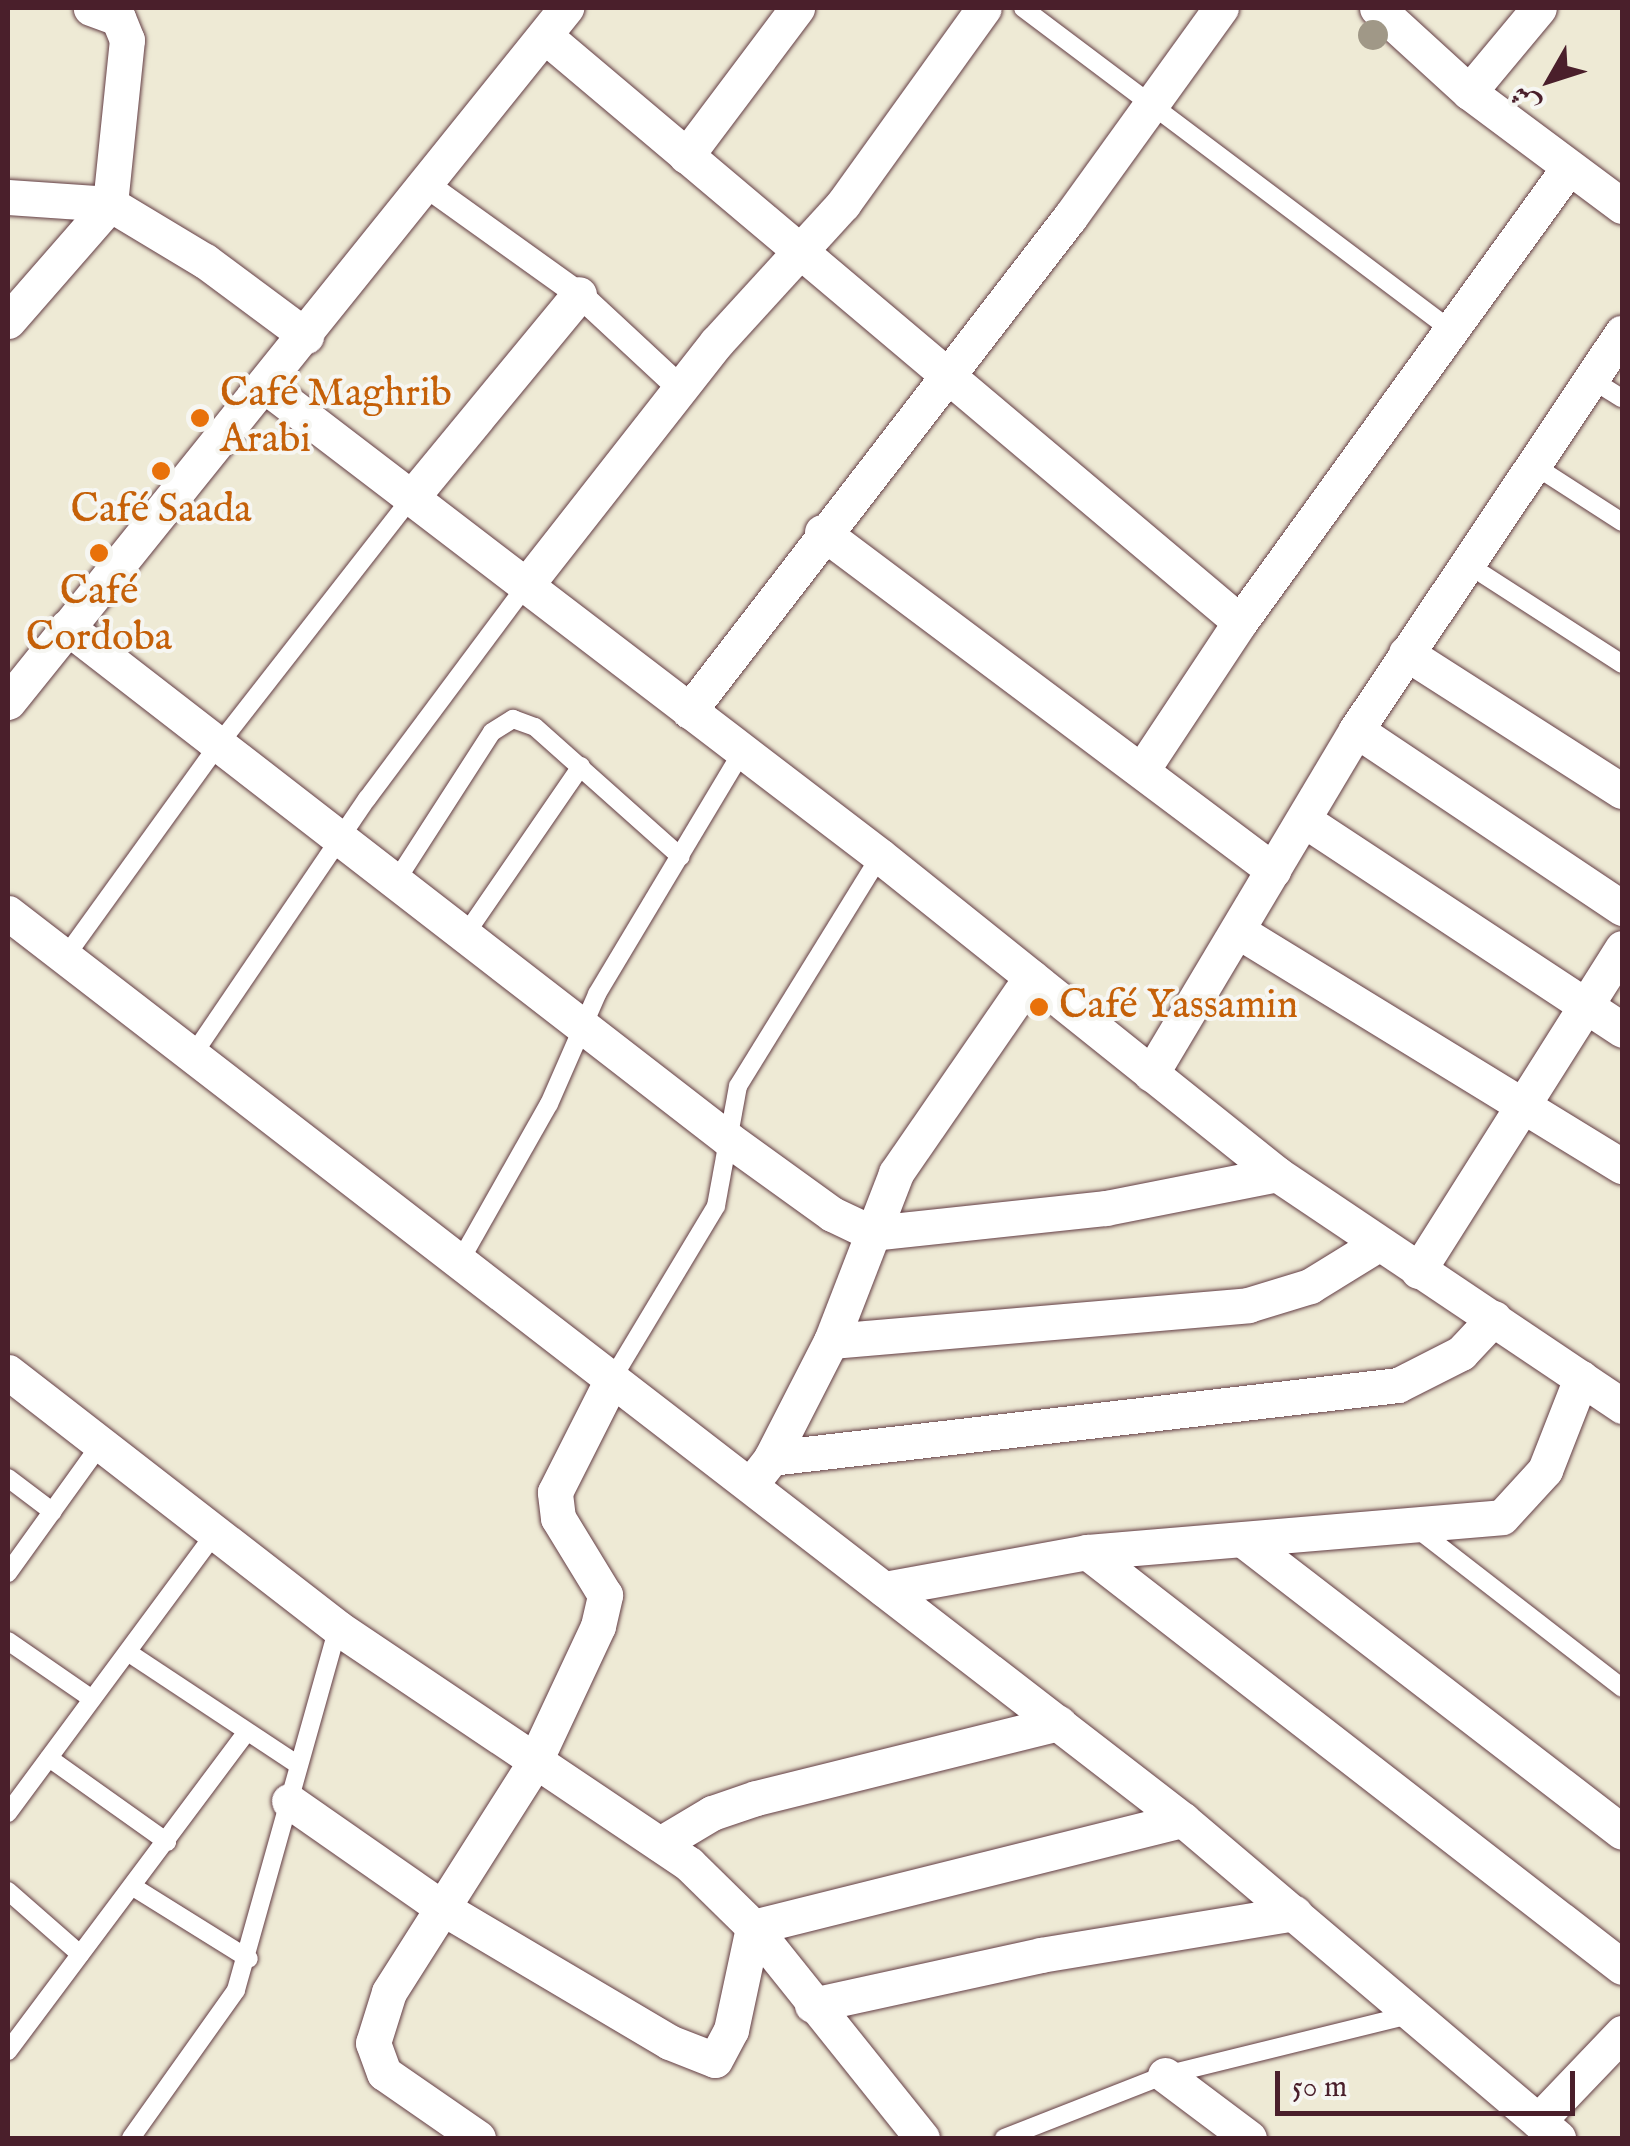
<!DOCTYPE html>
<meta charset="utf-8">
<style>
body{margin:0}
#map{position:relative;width:1630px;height:2146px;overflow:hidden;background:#eeead5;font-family:"IM FELL English",Amiri,serif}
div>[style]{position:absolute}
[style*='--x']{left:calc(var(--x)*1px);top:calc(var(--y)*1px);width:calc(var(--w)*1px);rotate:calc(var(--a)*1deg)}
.roads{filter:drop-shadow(0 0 2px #633d44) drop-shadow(0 0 2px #633d44)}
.service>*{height:18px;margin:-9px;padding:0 9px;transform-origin:9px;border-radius:9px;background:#fff}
.pedestrian>*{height:25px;margin:-12.5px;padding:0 12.5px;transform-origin:12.5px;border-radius:12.5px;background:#fff}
.minor>*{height:35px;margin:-17.5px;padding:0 17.5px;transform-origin:17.5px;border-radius:17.5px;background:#fff}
.trees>*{width:30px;height:30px;margin:-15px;border-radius:50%;background:#a09887}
.dots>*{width:28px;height:28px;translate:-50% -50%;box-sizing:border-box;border:5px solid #f6f6f2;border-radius:50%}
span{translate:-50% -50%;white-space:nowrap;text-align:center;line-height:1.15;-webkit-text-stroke:8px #f6f6f2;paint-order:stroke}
.food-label{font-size:40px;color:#c56008}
.left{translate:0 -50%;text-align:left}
.frame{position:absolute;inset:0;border:10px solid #4a1f2b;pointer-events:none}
.north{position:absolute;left:1500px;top:30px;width:100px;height:100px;-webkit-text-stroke:8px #f6f6f2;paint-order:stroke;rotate:231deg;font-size:28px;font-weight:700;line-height:40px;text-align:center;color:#4a1f2b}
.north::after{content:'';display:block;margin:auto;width:35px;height:45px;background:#4a1f2b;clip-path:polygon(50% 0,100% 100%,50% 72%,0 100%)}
.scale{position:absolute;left:1275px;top:2071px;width:300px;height:45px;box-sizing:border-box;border:5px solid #4a1f2b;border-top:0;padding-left:12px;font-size:30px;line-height:35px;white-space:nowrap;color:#4a1f2b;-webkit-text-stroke:8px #f6f6f2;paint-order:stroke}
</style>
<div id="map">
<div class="roads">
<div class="service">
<div style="--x:1023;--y:8;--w:536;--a:36.96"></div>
<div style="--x:1591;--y:379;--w:36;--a:32"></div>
<div style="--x:1532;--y:464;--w:107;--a:32.8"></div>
<div style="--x:1464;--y:562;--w:188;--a:32.8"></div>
<div style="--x:396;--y:881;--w:177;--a:-57.2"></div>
<div style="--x:492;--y:732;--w:25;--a:-32"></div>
<div style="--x:513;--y:719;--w:23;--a:20"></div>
<div style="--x:535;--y:727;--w:195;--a:41.7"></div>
<div style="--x:465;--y:935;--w:205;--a:-55.5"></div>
<div style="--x:63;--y:960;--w:266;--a:-54.2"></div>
<div style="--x:219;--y:744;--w:312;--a:-52"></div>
<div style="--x:190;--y:1059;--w:315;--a:-55.8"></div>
<div style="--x:367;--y:799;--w:268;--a:-53.3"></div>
<div style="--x:460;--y:1261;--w:180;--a:-60.5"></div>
<div style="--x:549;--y:1104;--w:120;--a:-66.4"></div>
<div style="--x:597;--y:994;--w:282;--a:-59.1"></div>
<div style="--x:611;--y:1381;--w:204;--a:-59"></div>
<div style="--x:716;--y:1206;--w:122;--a:-79.6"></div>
<div style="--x:738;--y:1086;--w:270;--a:-58.3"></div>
<div style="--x:8;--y:1478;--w:56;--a:37.1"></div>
<div style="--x:1416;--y:1528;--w:261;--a:37.8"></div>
<div style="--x:8;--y:1573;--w:158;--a:-54.3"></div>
<div style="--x:8;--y:1641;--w:102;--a:34.6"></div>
<div style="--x:129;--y:1653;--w:203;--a:33.5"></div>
<div style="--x:49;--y:1758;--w:145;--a:35.4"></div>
<div style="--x:8;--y:1813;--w:348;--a:-53.5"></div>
<div style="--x:135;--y:1888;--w:134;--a:31.9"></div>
<div style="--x:8;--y:1891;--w:96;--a:41.2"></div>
<div style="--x:8;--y:2051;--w:397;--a:-53.2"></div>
<div style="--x:131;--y:2138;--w:181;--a:-54.6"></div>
<div style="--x:236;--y:1990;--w:376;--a:-74.3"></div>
<div style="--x:1004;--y:2138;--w:173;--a:-21.4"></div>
<div style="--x:1165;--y:2075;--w:255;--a:-13.8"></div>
</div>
<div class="pedestrian">
<div style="--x:428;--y:186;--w:186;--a:35.6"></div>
<div style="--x:579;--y:294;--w:137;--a:42.9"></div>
</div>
<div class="minor">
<div style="--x:1377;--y:8;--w:125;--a:42.4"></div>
<div style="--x:1469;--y:92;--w:191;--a:36.7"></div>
<div style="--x:545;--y:36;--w:909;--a:40.14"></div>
<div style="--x:1469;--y:92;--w:109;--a:-50.2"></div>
<div style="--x:686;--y:156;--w:185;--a:-53.1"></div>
<div style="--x:8;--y:197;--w:102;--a:3.9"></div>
<div style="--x:110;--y:204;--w:111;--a:31"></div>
<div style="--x:205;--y:261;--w:126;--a:36.6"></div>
<div style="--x:8;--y:321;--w:155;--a:-48.9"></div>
<div style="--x:110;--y:204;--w:165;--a:-84.1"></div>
<div style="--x:127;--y:40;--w:24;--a:-112"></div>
<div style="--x:118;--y:18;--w:29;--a:-160"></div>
<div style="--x:264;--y:385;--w:775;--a:37.4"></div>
<div style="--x:880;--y:856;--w:509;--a:38.69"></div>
<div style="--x:1277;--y:1174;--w:416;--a:33.9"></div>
<div style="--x:411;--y:498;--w:264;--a:-50.5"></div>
<div style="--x:822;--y:532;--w:564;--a:36.85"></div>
<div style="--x:527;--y:584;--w:308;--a:-51.9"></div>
<div style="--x:717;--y:342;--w:187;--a:-47.6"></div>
<div style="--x:843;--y:204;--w:241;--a:-54.3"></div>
<div style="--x:67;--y:627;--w:836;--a:37.76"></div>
<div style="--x:728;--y:1139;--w:128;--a:35.8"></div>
<div style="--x:832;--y:1214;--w:44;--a:25.4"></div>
<div style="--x:872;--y:1233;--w:235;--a:-6.1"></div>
<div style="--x:1106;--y:1208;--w:174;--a:-11.2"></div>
<div style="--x:1406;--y:653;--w:256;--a:32.6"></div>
<div style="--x:8;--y:702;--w:891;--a:-51.2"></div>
<div style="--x:689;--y:711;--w:624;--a:-52.36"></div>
<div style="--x:1070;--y:217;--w:258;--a:-54.2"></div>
<div style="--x:1356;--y:730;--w:320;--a:33.8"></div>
<div style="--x:1142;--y:770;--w:178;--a:-56.5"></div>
<div style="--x:1240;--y:622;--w:561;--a:-54.13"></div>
<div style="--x:1304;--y:820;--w:381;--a:33.4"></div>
<div style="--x:8;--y:913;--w:1484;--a:37.67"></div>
<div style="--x:1183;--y:1820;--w:492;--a:40.3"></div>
<div style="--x:1238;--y:931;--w:450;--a:31.5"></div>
<div style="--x:1151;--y:1074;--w:400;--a:-59.2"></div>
<div style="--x:1356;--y:730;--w:478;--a:-56.2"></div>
<div style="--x:1418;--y:1271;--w:382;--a:-57.7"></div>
<div style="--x:831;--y:1341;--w:419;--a:-4.9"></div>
<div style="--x:1248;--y:1305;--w:65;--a:-17"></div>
<div style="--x:1310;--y:1286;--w:80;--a:-31.7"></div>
<div style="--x:8;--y:1372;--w:418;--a:37.8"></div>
<div style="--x:338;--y:1628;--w:423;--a:33.9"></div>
<div style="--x:689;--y:1864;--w:90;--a:44.5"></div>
<div style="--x:753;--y:1927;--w:270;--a:51.3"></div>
<div style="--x:771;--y:1458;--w:131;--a:-62.9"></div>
<div style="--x:831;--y:1341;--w:180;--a:-68.8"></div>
<div style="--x:896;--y:1173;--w:238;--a:-55.4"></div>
<div style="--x:751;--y:1484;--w:33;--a:-52"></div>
<div style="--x:771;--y:1458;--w:631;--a:-6.64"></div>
<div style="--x:1398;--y:1385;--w:71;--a:-26.9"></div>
<div style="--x:1461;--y:1353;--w:48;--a:-46.7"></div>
<div style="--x:1243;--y:1540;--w:478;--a:37.6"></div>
<div style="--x:1087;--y:1552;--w:677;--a:37.8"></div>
<div style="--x:884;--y:1589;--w:206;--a:-10.3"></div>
<div style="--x:1087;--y:1552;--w:416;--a:-4.8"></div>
<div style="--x:1502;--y:1517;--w:64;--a:-47.5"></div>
<div style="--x:1545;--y:1470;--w:99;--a:-68.6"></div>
<div style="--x:289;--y:1801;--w:185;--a:34.9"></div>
<div style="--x:441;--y:1907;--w:265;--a:30.6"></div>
<div style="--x:669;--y:2042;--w:49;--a:21.4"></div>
<div style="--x:715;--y:2060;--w:34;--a:-62"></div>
<div style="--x:731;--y:2030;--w:105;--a:-77.9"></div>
<div style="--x:753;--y:1927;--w:443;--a:-14"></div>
<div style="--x:660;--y:1844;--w:61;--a:-30.8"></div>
<div style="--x:712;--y:1813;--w:46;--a:-18.8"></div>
<div style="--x:756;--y:1798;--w:312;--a:-13.9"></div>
<div style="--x:812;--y:2005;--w:234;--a:-12.3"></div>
<div style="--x:1041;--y:1955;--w:257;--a:-9.4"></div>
<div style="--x:1165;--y:2075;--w:105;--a:36.9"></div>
<div style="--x:1538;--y:2121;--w:122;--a:-46.3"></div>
<div style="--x:478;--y:2138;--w:114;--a:-145.3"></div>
<div style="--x:384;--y:2073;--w:32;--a:-110"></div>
<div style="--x:373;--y:2043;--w:53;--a:-72.6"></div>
<div style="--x:389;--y:1992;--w:269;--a:-57.6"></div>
<div style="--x:533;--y:1765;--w:153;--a:-64.9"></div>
<div style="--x:598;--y:1626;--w:32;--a:-77"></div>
<div style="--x:605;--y:1595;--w:90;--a:-121.4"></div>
<div style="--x:558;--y:1518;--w:26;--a:-97"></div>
<div style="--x:555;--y:1492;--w:124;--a:-63.2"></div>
</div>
</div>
<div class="trees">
<div style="left:1373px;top:35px"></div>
</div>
<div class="dots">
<div style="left:200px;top:418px;background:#e8710a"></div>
<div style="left:161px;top:471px;background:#e8710a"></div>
<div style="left:99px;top:553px;background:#e8710a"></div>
<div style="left:1039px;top:1007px;background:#e8710a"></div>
</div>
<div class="food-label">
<span class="left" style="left:220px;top:418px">Café Maghrib<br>Arabi</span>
<span style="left:161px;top:511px">Café Saada</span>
<span style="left:99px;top:616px">Café<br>Cordoba</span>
<span class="left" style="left:1059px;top:1007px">Café Yassamin</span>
</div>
<div class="frame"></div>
<div class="north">ش</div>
<div class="scale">50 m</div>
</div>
